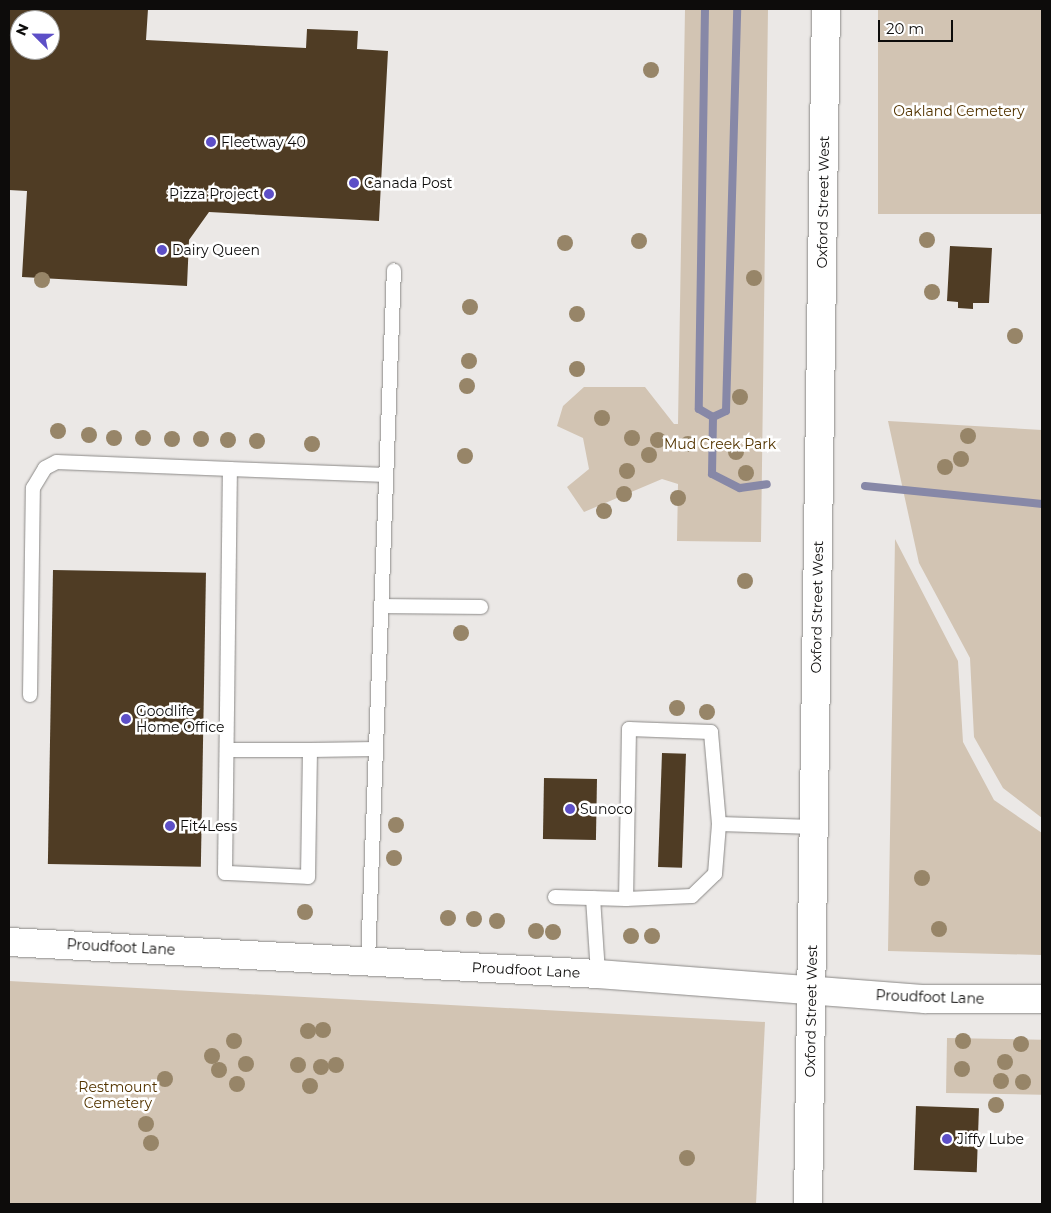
<!DOCTYPE html>
<style>
body{margin:0}
#map{position:relative;width:1051px;height:1213px;overflow:hidden;background:#ebe8e6;font-family:Montserrat,sans-serif}
div>[style]{position:absolute}
[style*='--x']{left:calc(var(--x)*1px);top:calc(var(--y)*1px);width:calc(var(--w)*1px);rotate:calc(var(--a)*1deg)}
.green>*{inset:0;background:#d2c4b3;transform-origin:0 0}
.stream>*{height:8px;margin:-4px;padding:0 4px;transform-origin:4px;border-radius:4px;background:#8788a7}
.building>*{inset:0;background:#4f3c24;transform-origin:0 0}
.roads{filter:drop-shadow(0 0 1px #8b8987) drop-shadow(0 0 1px #8b8987)}
.lane>*{height:14px;margin:-7px;padding:0 7px;transform-origin:7px;border-radius:7px;background:#fff}
.secondary>*{height:28px;margin:-14px;padding:0 14px;transform-origin:14px;border-radius:14px;background:#fff}
.trees>*{width:16px;height:16px;margin:-8px;border-radius:50%;background:#978568}
.dots>*{width:14px;height:14px;translate:-50% -50%;box-sizing:border-box;border:2px solid #fff;border-radius:50%}
span{translate:-50% -50%;white-space:nowrap;text-align:center;line-height:1.15;-webkit-text-stroke:5px #fff;paint-order:stroke}
.park-label{font-size:14px;color:#533400}
.poi-label{font-size:14px;color:#0d0c0b}
.left{translate:0 -50%;text-align:left}
.right{translate:-100% -50%;text-align:right}
.street-label{font-size:14px;color:#0d0c0b}
.frame{position:absolute;inset:0;border:10px solid #0d0c0b;pointer-events:none}
.north{position:absolute;left:10px;top:10px;width:50px;height:50px;box-sizing:border-box;background:#fff;border:1px solid #9e9e9d;border-radius:50%;rotate:293deg;font-size:14px;font-weight:700;line-height:20px;text-align:center;color:#0d0c0b}
.north::after{content:'';display:block;margin:auto;width:18px;height:22px;background:#5d4fc7;clip-path:polygon(50% 0,100% 100%,50% 72%,0 100%)}
.scale{position:absolute;left:878px;top:20px;width:75px;height:22px;box-sizing:border-box;border:2px solid #0d0c0b;border-top:0;padding-left:6px;font-size:15px;line-height:18px;white-space:nowrap;color:#0d0c0b;-webkit-text-stroke:4px #fff;paint-order:stroke}
</style>
<div id="map">
<div class="green">
<div style="clip-path:polygon(685px 9px,768px 9px,761px 542px,677px 541px,678px 484px,662px 479px,584px 512px,567px 487px,589px 469px,583px 438px,557px 426px,563px 406px,584px 387px,645px 387px,674px 424px,678px 424px)"></div>
<div style="left:878px;top:9px;width:164px;height:205px"></div>
<div style="clip-path:polygon(888px 421px,1042px 430px,1042px 818px,1003px 788px,974px 737px,970px 658px,919px 563px)"></div>
<div style="clip-path:polygon(895px 539px,958px 661px,963px 742px,994px 800px,1042px 833px,1042px 955px,888px 951px)"></div>
<div style="clip-path:polygon(9px 981px,765px 1022px,756px 1204px,9px 1204px)"></div>
<div style="left:947px;top:1038px;width:95px;height:55px;rotate:1deg"></div>
</div>
<div class="stream">
<div style="--x:705;--y:9;--w:400;--a:90.9"></div>
<div style="--x:699;--y:409;--w:16;--a:30"></div>
<div style="--x:713;--y:417;--w:14;--a:-25"></div>
<div style="--x:726;--y:411;--w:402;--a:-88.4"></div>
<div style="--x:713;--y:417;--w:57;--a:91"></div>
<div style="--x:712;--y:474;--w:31;--a:27"></div>
<div style="--x:740;--y:488;--w:27;--a:-8"></div>
<div style="--x:865;--y:486;--w:178;--a:5.8"></div>
</div>
<div class="building">
<div style="clip-path:polygon(evenodd,9px 9px,148px 9px,146px 40px,306px 48px,307px 29px,358px 31px,357px 49px,388px 51px,379px 221px,209px 212px,189px 240px,187px 286px,22px 277px,27px 191px,9px 190px,9px 9px,20px 20px,50px 20px,50px 50px,20px 50px,20px 20px)"></div>
<div style="clip-path:polygon(950px 246px,992px 248px,989px 303px,973px 303px,973px 309px,958px 308px,958px 302px,947px 301px)"></div>
<div style="left:53px;top:570px;width:153px;height:294px;rotate:1deg"></div>
<div style="left:662px;top:753px;width:24px;height:114px;rotate:2deg"></div>
<div style="left:544px;top:778px;width:53px;height:61px;rotate:1deg"></div>
<div style="left:916px;top:1106px;width:63px;height:64px;rotate:2deg"></div>
</div>
<div class="roads">
<div class="lane">
<div style="--x:382;--y:606;--w:99;--a:0.6"></div>
<div style="--x:30;--y:695;--w:207;--a:-89.2"></div>
<div style="--x:33;--y:488;--w:23;--a:-59"></div>
<div style="--x:45;--y:468;--w:13;--a:-27"></div>
<div style="--x:57;--y:462;--w:173;--a:2.3"></div>
<div style="--x:376;--y:749;--w:66;--a:179.1"></div>
<div style="--x:310;--y:750;--w:127;--a:90.9"></div>
<div style="--x:308;--y:877;--w:83;--a:-177.2"></div>
<div style="--x:225;--y:873;--w:404;--a:-89.3"></div>
<div style="--x:230;--y:469;--w:156;--a:2.2"></div>
<div style="--x:227;--y:750;--w:83;--a:0"></div>
<div style="--x:719;--y:824;--w:95;--a:1.8"></div>
<div style="--x:555;--y:897;--w:71;--a:1.6"></div>
<div style="--x:626;--y:899;--w:66;--a:-2.6"></div>
<div style="--x:692;--y:896;--w:32;--a:-44"></div>
<div style="--x:715;--y:874;--w:50;--a:-85.4"></div>
<div style="--x:719;--y:824;--w:92;--a:-95"></div>
<div style="--x:711;--y:732;--w:82;--a:-177.9"></div>
<div style="--x:629;--y:729;--w:170;--a:91"></div>
<div style="--x:593;--y:898;--w:76;--a:86.2"></div>
<div style="--x:368;--y:961;--w:691;--a:-87.85"></div>
</div>
<div class="secondary">
<div style="--x:9;--y:942;--w:590;--a:3.11"></div>
<div style="--x:598;--y:974;--w:328;--a:4.4"></div>
<div style="--x:925;--y:999;--w:117;--a:0"></div>
<div style="--x:808;--y:1204;--w:1195;--a:-89.14"></div>
</div>
</div>
<div class="trees">
<div style="left:651px;top:70px"></div>
<div style="left:927px;top:240px"></div>
<div style="left:639px;top:241px"></div>
<div style="left:565px;top:243px"></div>
<div style="left:754px;top:278px"></div>
<div style="left:42px;top:280px"></div>
<div style="left:932px;top:292px"></div>
<div style="left:470px;top:307px"></div>
<div style="left:577px;top:314px"></div>
<div style="left:1015px;top:336px"></div>
<div style="left:469px;top:361px"></div>
<div style="left:577px;top:369px"></div>
<div style="left:467px;top:386px"></div>
<div style="left:740px;top:397px"></div>
<div style="left:602px;top:418px"></div>
<div style="left:58px;top:431px"></div>
<div style="left:89px;top:435px"></div>
<div style="left:968px;top:436px"></div>
<div style="left:114px;top:438px"></div>
<div style="left:143px;top:438px"></div>
<div style="left:632px;top:438px"></div>
<div style="left:172px;top:439px"></div>
<div style="left:201px;top:439px"></div>
<div style="left:228px;top:440px"></div>
<div style="left:658px;top:440px"></div>
<div style="left:257px;top:441px"></div>
<div style="left:312px;top:444px"></div>
<div style="left:688px;top:444px"></div>
<div style="left:736px;top:452px"></div>
<div style="left:649px;top:455px"></div>
<div style="left:465px;top:456px"></div>
<div style="left:961px;top:459px"></div>
<div style="left:945px;top:467px"></div>
<div style="left:627px;top:471px"></div>
<div style="left:746px;top:473px"></div>
<div style="left:624px;top:494px"></div>
<div style="left:678px;top:498px"></div>
<div style="left:604px;top:511px"></div>
<div style="left:745px;top:581px"></div>
<div style="left:461px;top:633px"></div>
<div style="left:677px;top:708px"></div>
<div style="left:707px;top:712px"></div>
<div style="left:396px;top:825px"></div>
<div style="left:394px;top:858px"></div>
<div style="left:922px;top:878px"></div>
<div style="left:305px;top:912px"></div>
<div style="left:448px;top:918px"></div>
<div style="left:474px;top:919px"></div>
<div style="left:497px;top:921px"></div>
<div style="left:939px;top:929px"></div>
<div style="left:536px;top:931px"></div>
<div style="left:553px;top:932px"></div>
<div style="left:631px;top:936px"></div>
<div style="left:652px;top:936px"></div>
<div style="left:323px;top:1030px"></div>
<div style="left:308px;top:1031px"></div>
<div style="left:234px;top:1041px"></div>
<div style="left:963px;top:1041px"></div>
<div style="left:1021px;top:1044px"></div>
<div style="left:212px;top:1056px"></div>
<div style="left:1005px;top:1062px"></div>
<div style="left:246px;top:1064px"></div>
<div style="left:298px;top:1065px"></div>
<div style="left:336px;top:1065px"></div>
<div style="left:321px;top:1067px"></div>
<div style="left:962px;top:1069px"></div>
<div style="left:219px;top:1070px"></div>
<div style="left:165px;top:1079px"></div>
<div style="left:1001px;top:1081px"></div>
<div style="left:1023px;top:1082px"></div>
<div style="left:237px;top:1084px"></div>
<div style="left:310px;top:1086px"></div>
<div style="left:996px;top:1105px"></div>
<div style="left:146px;top:1124px"></div>
<div style="left:151px;top:1143px"></div>
<div style="left:687px;top:1158px"></div>
</div>
<div class="dots">
<div style="left:211px;top:142px;background:#5d4fc7"></div>
<div style="left:354px;top:183px;background:#5d4fc7"></div>
<div style="left:269px;top:194px;background:#5d4fc7"></div>
<div style="left:162px;top:250px;background:#5d4fc7"></div>
<div style="left:126px;top:719px;background:#5d4fc7"></div>
<div style="left:570px;top:809px;background:#5d4fc7"></div>
<div style="left:170px;top:826px;background:#5d4fc7"></div>
<div style="left:947px;top:1139px;background:#5d4fc7"></div>
</div>
<div class="park-label">
<span style="left:959px;top:111px">Oakland Cemetery</span>
<span style="left:720px;top:444px">Mud Creek Park</span>
<span style="left:118px;top:1095px">Restmount<br>Cemetery</span>
</div>
<div class="poi-label">
<span class="left" style="left:221px;top:142px">Fleetway 40</span>
<span class="left" style="left:364px;top:183px">Canada Post</span>
<span class="right" style="left:259px;top:194px">Pizza Project</span>
<span class="left" style="left:172px;top:250px">Dairy Queen</span>
<span class="left" style="left:136px;top:719px">Goodlife<br>Home Office</span>
<span class="left" style="left:580px;top:809px">Sunoco</span>
<span class="left" style="left:180px;top:826px">Fit4Less</span>
<span class="left" style="left:957px;top:1139px">Jiffy Lube</span>
</div>
<div class="street-label">
<span style="left:823px;top:202px;rotate:-89deg">Oxford Street West</span>
<span style="left:817px;top:607px;rotate:-89deg">Oxford Street West</span>
<span style="left:121px;top:947px;rotate:3deg">Proudfoot Lane</span>
<span style="left:526px;top:970px;rotate:3deg">Proudfoot Lane</span>
<span style="left:930px;top:997px;rotate:2deg">Proudfoot Lane</span>
<span style="left:811px;top:1011px;rotate:-89deg">Oxford Street West</span>
</div>
<div class="frame"></div>
<div class="north">N</div>
<div class="scale">20 m</div>
</div>
